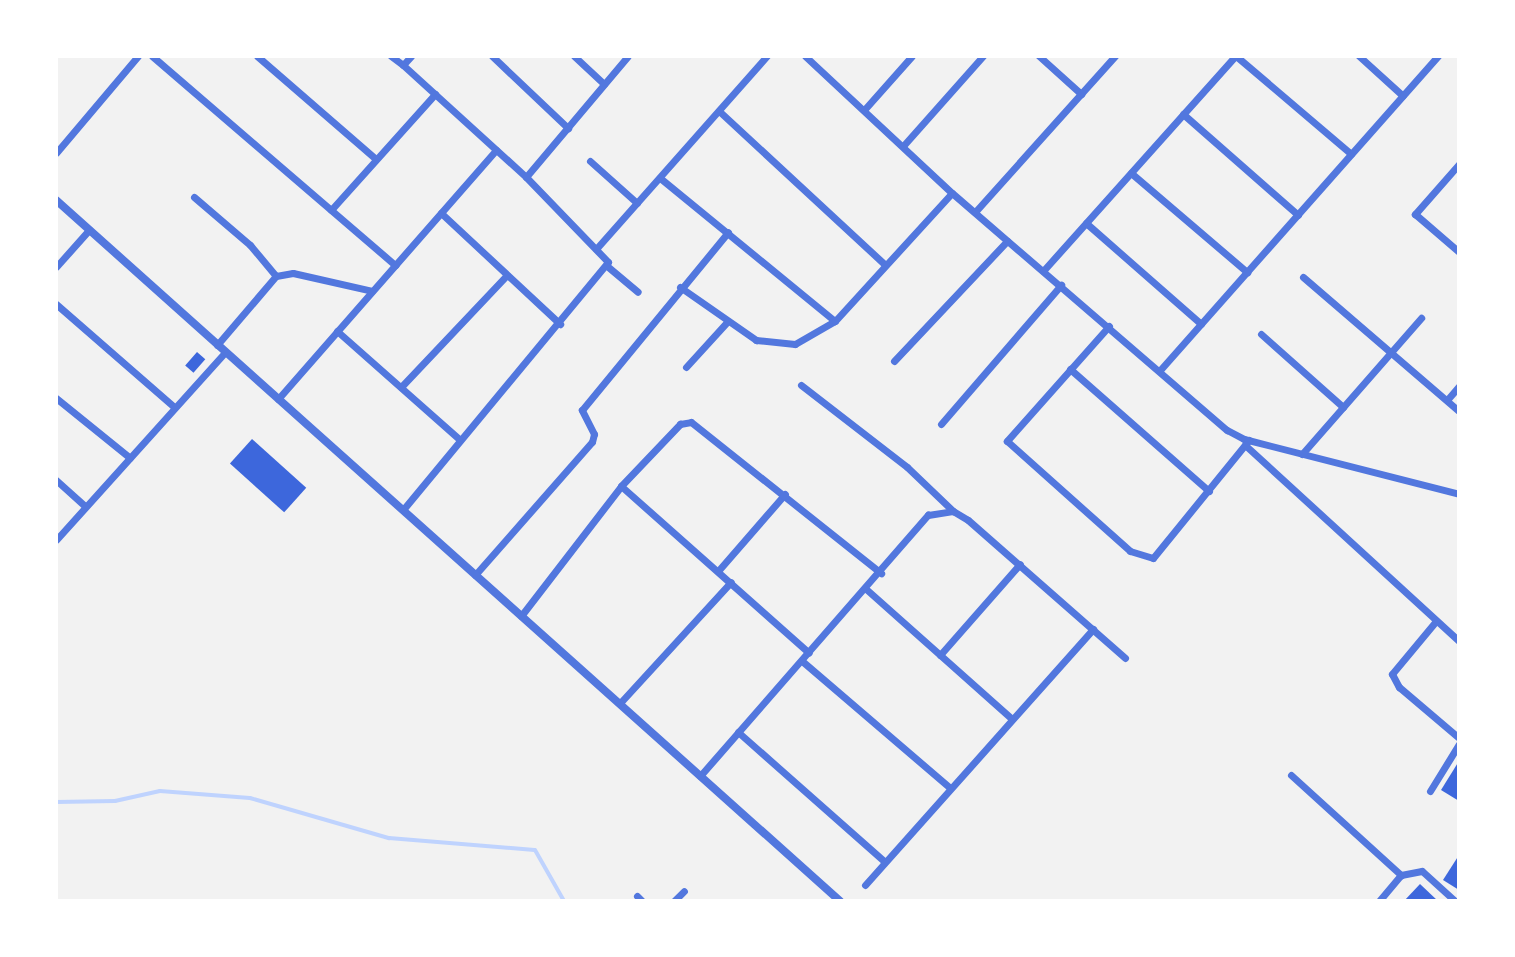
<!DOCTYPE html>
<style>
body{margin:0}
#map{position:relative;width:1515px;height:957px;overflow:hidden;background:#f2f2f2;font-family:Commissioner,sans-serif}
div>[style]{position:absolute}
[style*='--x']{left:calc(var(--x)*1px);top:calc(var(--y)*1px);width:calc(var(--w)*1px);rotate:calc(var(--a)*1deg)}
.stream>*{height:4px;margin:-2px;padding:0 2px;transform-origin:2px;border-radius:2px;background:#bfd3fe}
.building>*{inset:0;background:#3d67dc;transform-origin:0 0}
.minor>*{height:7px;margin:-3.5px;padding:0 3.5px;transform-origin:3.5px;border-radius:3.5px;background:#5277de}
.tertiary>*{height:8px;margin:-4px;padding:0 4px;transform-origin:4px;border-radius:4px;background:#5277de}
span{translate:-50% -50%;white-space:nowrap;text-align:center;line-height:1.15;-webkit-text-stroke:7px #fff;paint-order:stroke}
.frame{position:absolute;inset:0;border:58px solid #fff;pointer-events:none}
</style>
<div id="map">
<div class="stream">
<div style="--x:56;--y:802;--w:59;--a:-1"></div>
<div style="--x:115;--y:801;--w:46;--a:-12.5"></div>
<div style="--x:160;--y:791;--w:90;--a:4.4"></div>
<div style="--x:250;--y:798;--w:145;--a:16.1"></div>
<div style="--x:389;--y:838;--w:146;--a:4.7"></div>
<div style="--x:535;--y:850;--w:59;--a:60.4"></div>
</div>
<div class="building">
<div style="left:197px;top:352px;width:11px;height:18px;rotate:41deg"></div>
<div style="left:252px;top:439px;width:73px;height:33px;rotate:42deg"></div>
<div style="clip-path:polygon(1459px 761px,1459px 801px,1441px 790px)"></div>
<div style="clip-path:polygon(1459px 855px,1459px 890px,1443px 880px)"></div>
<div style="clip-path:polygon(1420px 884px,1438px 901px,1404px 901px)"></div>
</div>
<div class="minor">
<div style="--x:152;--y:56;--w:321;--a:40.7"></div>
<div style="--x:257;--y:56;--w:157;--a:40.9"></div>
<div style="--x:391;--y:56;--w:15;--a:37"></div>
<div style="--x:403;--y:65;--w:12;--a:-48"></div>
<div style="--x:492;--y:56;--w:105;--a:43.5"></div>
<div style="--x:574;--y:56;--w:41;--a:43"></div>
<div style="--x:805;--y:56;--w:201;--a:43"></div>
<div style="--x:952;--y:193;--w:363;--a:40.8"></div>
<div style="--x:1227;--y:430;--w:19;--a:28"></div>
<div style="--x:1244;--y:439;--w:222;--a:14.3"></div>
<div style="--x:1039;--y:56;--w:57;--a:42.1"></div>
<div style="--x:1236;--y:56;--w:151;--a:40.4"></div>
<div style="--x:1359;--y:56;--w:59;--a:42.3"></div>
<div style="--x:403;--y:65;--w:166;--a:42.3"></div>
<div style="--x:526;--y:177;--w:118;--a:46"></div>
<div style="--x:608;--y:262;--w:322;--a:129.6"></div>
<div style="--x:864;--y:110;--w:72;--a:-48.4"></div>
<div style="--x:719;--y:111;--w:225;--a:42.8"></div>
<div style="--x:1183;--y:114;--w:153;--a:41.3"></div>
<div style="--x:903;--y:146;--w:120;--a:-48.4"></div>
<div style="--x:56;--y:153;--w:127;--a:-49.8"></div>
<div style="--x:590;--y:161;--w:63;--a:41.8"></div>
<div style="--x:1459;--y:164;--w:67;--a:131.3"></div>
<div style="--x:1415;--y:214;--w:58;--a:40.8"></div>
<div style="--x:1131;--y:173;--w:153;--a:40.5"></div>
<div style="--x:526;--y:177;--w:158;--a:-49.9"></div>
<div style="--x:660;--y:178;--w:226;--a:39.3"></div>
<div style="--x:194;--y:197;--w:74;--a:40.6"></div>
<div style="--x:250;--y:245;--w:40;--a:50"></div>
<div style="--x:331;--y:210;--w:156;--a:-48.1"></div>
<div style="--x:975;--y:212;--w:210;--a:-48.1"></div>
<div style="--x:441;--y:213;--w:163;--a:43"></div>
<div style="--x:1086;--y:223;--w:153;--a:41.3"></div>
<div style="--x:596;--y:249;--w:258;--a:-48.5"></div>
<div style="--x:607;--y:266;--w:40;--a:40"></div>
<div style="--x:56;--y:267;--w:50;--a:-48.3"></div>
<div style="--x:1043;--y:271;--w:288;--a:-48.2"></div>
<div style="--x:1303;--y:277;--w:206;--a:40.7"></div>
<div style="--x:680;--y:287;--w:93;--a:34.9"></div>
<div style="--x:756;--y:340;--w:39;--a:6"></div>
<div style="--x:795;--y:344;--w:46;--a:-29.9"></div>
<div style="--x:835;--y:321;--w:173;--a:-47.6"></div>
<div style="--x:56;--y:304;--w:157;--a:41.1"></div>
<div style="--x:1109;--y:326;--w:154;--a:131.6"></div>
<div style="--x:1007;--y:441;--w:165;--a:41.8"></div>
<div style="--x:1130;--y:551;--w:24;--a:17"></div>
<div style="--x:1153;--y:558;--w:152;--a:-50.9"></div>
<div style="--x:337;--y:331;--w:162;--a:41.5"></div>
<div style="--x:1261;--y:334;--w:110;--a:41.7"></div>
<div style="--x:217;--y:345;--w:91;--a:-49.5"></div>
<div style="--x:276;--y:276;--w:17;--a:-10"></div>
<div style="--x:293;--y:273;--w:81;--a:12.8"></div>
<div style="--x:894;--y:361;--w:165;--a:-46.7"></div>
<div style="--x:686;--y:367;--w:62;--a:-47.6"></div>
<div style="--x:1070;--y:369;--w:185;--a:41.3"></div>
<div style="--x:1161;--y:369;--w:418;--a:-48.5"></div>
<div style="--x:801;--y:385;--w:134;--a:37.7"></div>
<div style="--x:907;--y:467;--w:64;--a:43.7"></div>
<div style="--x:401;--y:387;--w:154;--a:-46.6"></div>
<div style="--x:56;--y:398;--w:95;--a:39"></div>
<div style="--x:278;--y:399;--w:331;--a:-48.8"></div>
<div style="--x:1447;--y:400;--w:18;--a:-49"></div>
<div style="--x:941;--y:424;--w:184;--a:-49.2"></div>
<div style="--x:1245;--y:445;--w:290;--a:42.5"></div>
<div style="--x:1302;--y:454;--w:181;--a:-48.8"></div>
<div style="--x:56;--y:480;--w:39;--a:42"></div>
<div style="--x:621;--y:486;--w:251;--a:41.6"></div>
<div style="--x:56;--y:540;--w:253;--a:-48"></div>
<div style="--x:718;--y:571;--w:102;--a:-49"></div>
<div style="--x:475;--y:575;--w:177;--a:-48.7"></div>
<div style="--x:592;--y:442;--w:8;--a:-76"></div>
<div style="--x:594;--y:434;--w:27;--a:-117"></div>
<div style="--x:582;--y:410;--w:230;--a:-50.6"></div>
<div style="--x:866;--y:589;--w:195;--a:41.7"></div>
<div style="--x:521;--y:616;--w:164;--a:-52.4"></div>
<div style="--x:621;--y:486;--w:86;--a:-46.4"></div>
<div style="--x:680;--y:424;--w:11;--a:-10"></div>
<div style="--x:691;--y:422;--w:243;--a:38.5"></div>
<div style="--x:1436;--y:621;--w:69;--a:129.7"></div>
<div style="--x:1392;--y:674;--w:15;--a:62"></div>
<div style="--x:1399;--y:687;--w:79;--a:40.4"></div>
<div style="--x:940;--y:655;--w:121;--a:-48.7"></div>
<div style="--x:802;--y:661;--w:195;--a:40.6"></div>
<div style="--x:620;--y:703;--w:164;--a:-47.5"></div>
<div style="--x:738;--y:732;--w:195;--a:41.5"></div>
<div style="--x:1291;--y:775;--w:149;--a:42.3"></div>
<div style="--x:700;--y:776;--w:347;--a:-48.9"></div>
<div style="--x:928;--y:515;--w:25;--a:-9"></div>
<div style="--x:953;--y:511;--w:17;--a:31"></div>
<div style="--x:968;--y:520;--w:209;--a:41.3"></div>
<div style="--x:1430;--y:791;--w:55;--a:-58.3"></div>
<div style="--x:865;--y:885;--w:343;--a:-48.3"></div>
<div style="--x:637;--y:896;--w:7;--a:45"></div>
<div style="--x:674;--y:901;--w:14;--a:-45"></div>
<div style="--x:1379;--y:901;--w:34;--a:-50"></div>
<div style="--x:1401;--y:875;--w:21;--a:-11"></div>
<div style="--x:1422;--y:871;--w:45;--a:42.3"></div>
</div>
<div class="tertiary">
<div style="--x:56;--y:200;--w:1052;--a:41.8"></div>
</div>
<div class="frame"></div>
</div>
